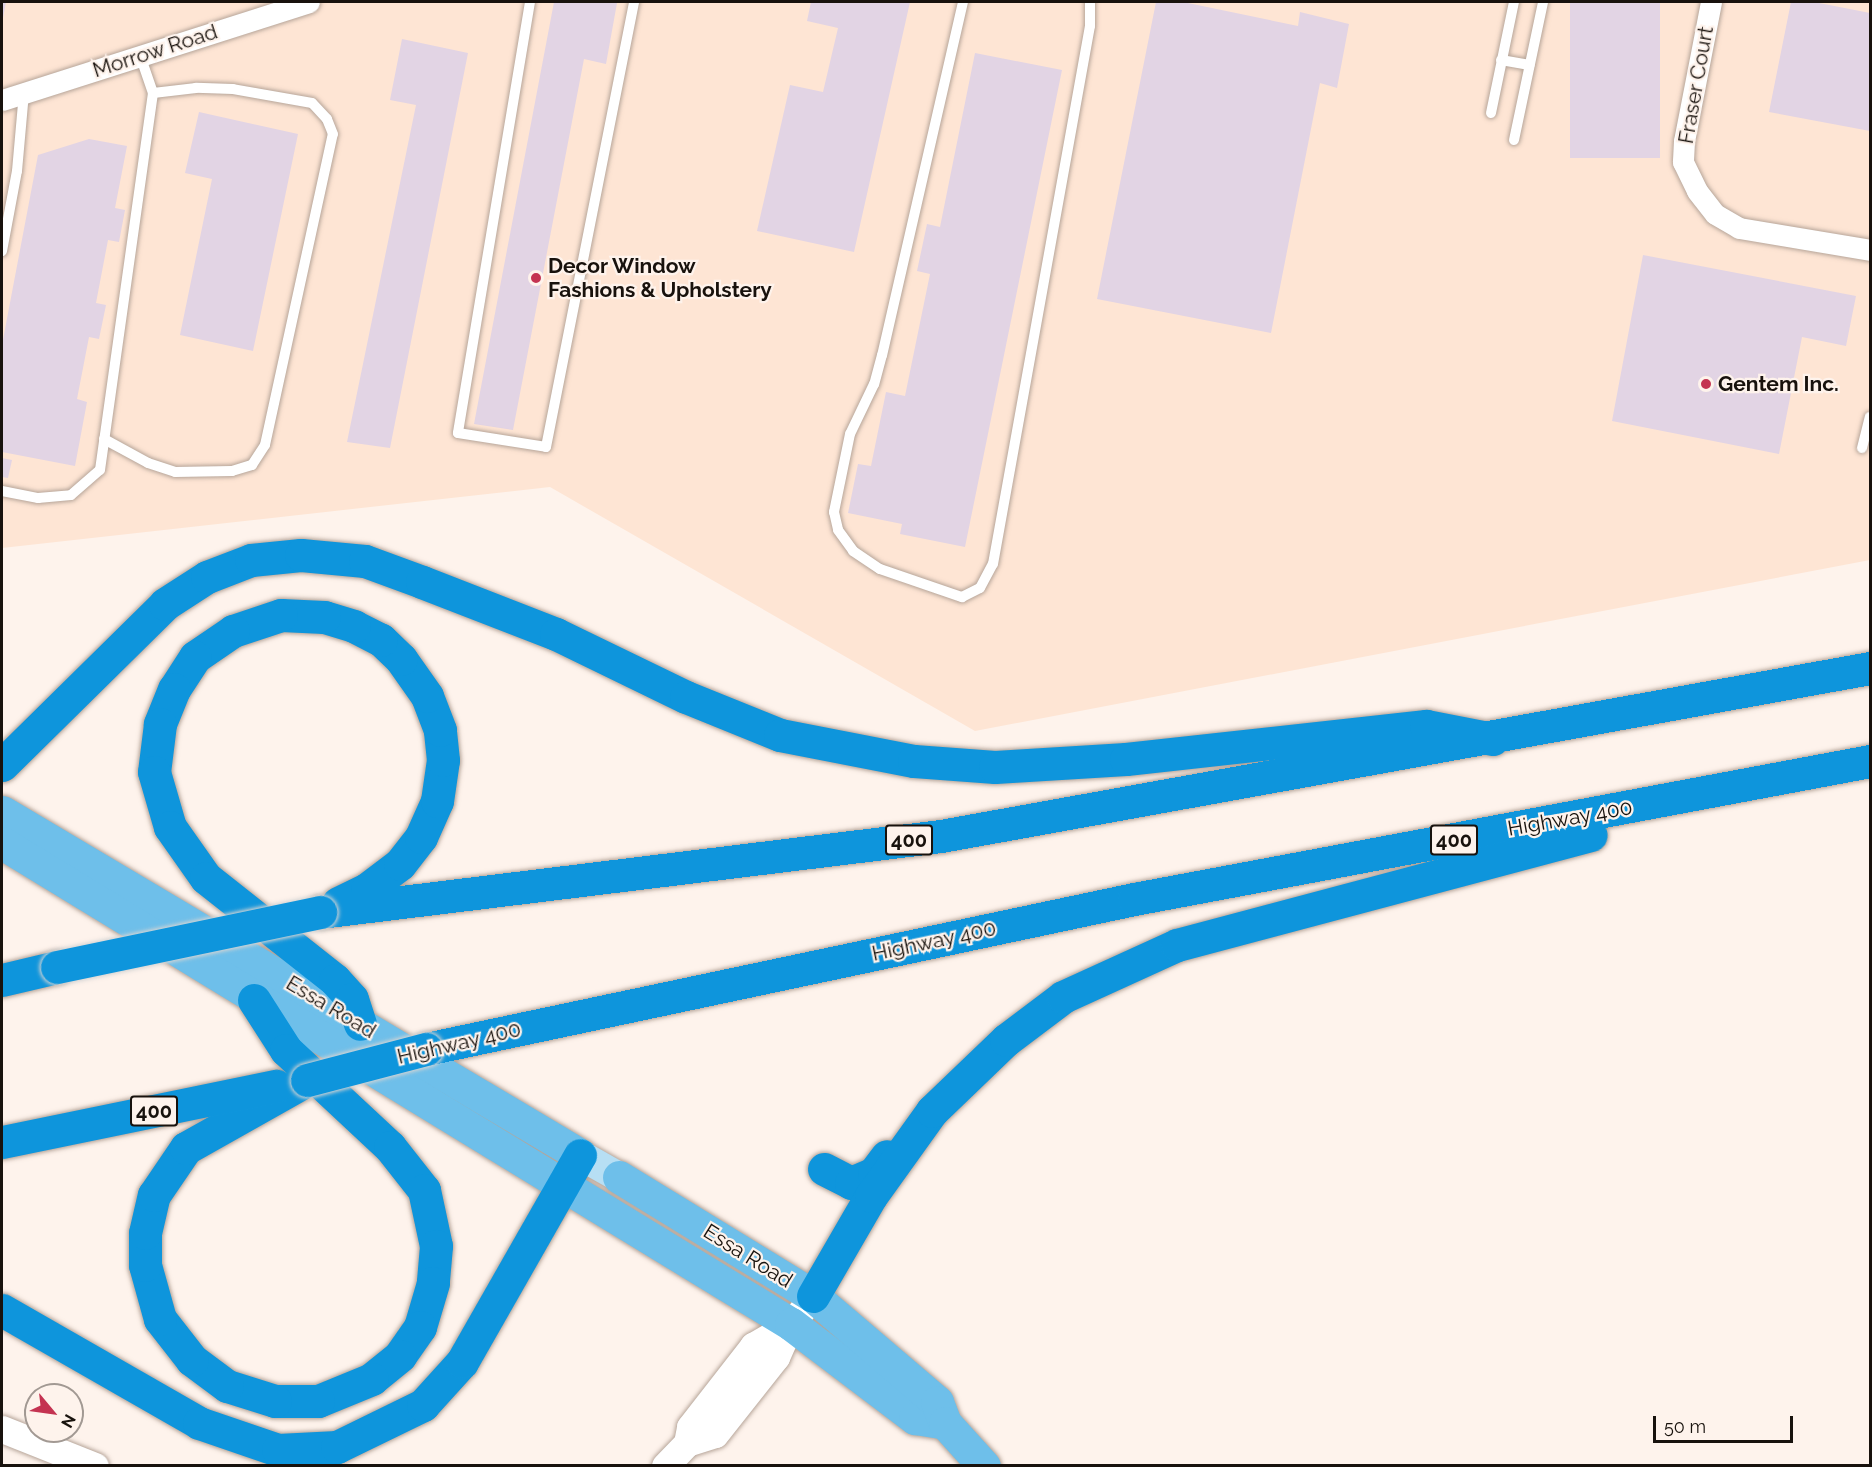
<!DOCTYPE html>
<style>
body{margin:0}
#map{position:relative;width:1872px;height:1467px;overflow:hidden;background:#fef3ec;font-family:Raleway,sans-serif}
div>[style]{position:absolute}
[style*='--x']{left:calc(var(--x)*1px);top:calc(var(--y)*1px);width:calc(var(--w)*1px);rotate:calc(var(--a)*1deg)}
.built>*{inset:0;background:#fee5d4}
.building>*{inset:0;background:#e2d4e4;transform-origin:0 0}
.roads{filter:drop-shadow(0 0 2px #b6a599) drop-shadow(0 0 2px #b6a599)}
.service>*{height:10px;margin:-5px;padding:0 5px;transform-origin:5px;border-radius:5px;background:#fff}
.minor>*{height:21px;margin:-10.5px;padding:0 10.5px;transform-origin:10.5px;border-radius:10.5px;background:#fff}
.tertiary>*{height:27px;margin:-13.5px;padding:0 13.5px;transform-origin:13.5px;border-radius:13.5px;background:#fff}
.secondary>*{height:30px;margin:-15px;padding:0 15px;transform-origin:15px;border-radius:15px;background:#b7dff4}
.primary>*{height:33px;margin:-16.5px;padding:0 16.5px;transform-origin:16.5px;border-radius:16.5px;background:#6ebfea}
.motorway>*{height:33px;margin:-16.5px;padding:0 16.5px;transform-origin:16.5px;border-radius:16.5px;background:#0e95dc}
.bridges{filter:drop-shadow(0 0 2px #d5d4d3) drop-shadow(0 0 2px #d5d4d3)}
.motorway-bridge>*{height:33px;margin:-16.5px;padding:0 16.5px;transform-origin:16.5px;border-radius:16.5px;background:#0e95dc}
.dots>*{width:16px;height:16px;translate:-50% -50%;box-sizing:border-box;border:3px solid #fef3ec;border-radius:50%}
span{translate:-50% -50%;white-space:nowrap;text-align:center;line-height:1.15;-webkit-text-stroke:4.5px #fef3ec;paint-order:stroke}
.shield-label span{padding:2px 4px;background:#fef3ec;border:2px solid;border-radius:4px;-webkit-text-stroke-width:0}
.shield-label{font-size:20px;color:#18120d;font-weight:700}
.street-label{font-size:21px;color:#18120d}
.poi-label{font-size:21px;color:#18120d;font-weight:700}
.left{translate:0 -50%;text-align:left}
.frame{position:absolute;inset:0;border:3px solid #18120d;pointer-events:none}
.north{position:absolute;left:24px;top:1383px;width:60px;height:60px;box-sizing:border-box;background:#fef3ec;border:2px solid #a29993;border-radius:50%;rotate:119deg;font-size:16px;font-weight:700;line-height:24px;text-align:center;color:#18120d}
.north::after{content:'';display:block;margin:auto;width:21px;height:27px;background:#c43351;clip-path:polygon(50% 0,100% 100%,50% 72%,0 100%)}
.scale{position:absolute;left:1653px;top:1416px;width:140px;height:27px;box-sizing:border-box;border:3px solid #18120d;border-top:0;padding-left:8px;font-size:18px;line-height:21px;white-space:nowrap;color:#18120d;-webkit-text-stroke:4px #fef3ec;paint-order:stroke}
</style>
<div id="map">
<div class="built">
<div style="clip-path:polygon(2px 2px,1870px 2px,1870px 560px,975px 731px,550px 487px,2px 548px)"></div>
</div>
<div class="building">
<div style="clip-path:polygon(2px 2px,6px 2px,3px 18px,2px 18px)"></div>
<div style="clip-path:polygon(554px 2px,617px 3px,606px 64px,584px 59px,513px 430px,474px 424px)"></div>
<div style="clip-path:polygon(811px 2px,910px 2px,854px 252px,757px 231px,790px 85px,823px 92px,838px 28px,807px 21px)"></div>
<div style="clip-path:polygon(1156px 2px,1183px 2px,1298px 26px,1300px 12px,1349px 24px,1337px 88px,1320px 83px,1271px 333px,1097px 299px)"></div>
<div style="left:1570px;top:2px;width:90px;height:156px"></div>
<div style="clip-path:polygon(1791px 2px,1814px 2px,1870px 13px,1870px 131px,1769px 112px)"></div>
<div style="clip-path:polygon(402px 39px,468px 53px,390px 448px,347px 442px,416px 105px,390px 100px)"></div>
<div style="clip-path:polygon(975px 53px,1062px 70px,965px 547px,900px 534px,902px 524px,848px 513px,858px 464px,871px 466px,886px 392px,905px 396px,930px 274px,917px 271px,927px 224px,940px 227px)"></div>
<div style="clip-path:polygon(199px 112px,298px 134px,253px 351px,180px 335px,212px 179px,185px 173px)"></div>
<div style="clip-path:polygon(89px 139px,127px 146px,115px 208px,125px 210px,119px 242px,108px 240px,96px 303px,106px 305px,99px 339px,89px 337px,77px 399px,87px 402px,75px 466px,2px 452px,2px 345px,38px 155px)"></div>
<div style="clip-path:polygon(1643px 255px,1856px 296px,1846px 346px,1802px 337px,1779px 454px,1612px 421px)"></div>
<div style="clip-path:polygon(2px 458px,12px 460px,8px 478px,2px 477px)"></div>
</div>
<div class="roads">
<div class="service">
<div style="--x:530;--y:2;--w:437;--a:99.5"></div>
<div style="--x:458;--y:433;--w:89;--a:9"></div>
<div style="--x:546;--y:447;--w:454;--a:-78.8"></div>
<div style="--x:963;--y:2;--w:362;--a:102.9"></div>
<div style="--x:882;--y:355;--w:30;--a:105"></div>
<div style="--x:874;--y:384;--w:55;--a:115.6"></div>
<div style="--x:850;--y:434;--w:80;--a:101.6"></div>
<div style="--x:834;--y:512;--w:18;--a:77"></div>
<div style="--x:838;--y:530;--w:26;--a:54"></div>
<div style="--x:853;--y:551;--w:32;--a:34"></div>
<div style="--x:880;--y:569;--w:87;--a:18.9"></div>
<div style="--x:962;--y:597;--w:20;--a:-27"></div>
<div style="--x:980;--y:588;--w:27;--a:-62"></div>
<div style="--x:993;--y:564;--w:547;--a:-79.78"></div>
<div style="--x:1090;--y:26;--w:24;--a:-90"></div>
<div style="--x:1501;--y:60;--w:29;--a:10"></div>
<div style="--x:1491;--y:113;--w:113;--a:-78.3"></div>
<div style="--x:1514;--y:140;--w:141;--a:-78.1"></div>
<div style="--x:2;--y:251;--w:81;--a:-79.4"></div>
<div style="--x:17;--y:171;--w:78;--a:-84.9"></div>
<div style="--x:104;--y:439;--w:50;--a:28.6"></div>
<div style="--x:148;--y:463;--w:28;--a:18"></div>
<div style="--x:175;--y:472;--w:57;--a:-1"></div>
<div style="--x:232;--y:471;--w:21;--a:-17"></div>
<div style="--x:252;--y:465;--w:24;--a:-57"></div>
<div style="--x:265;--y:445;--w:318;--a:-77.7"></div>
<div style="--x:333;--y:134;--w:16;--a:-112"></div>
<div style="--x:327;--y:119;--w:22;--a:-133"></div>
<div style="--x:312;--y:103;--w:80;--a:-170"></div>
<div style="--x:233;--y:89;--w:37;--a:-178"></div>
<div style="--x:196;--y:88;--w:43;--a:173.4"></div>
<div style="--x:1862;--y:448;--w:32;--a:-76"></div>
<div style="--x:2;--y:491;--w:37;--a:11"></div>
<div style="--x:38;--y:498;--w:33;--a:-5"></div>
<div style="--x:71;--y:495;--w:38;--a:-41"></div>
<div style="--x:100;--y:470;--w:381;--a:-82"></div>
<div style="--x:153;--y:93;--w:39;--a:-109"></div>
</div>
<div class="minor">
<div style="--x:1711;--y:2;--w:142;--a:101"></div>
<div style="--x:1684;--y:141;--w:21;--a:93"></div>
<div style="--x:1683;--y:162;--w:32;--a:64"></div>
<div style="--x:1697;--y:191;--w:29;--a:52"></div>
<div style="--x:1715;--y:214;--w:28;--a:30"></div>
<div style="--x:1739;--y:228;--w:133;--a:9.5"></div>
<div style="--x:2;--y:100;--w:322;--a:-17.7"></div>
</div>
<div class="tertiary">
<div style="--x:2;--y:1429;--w:100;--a:21.7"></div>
<div style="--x:687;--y:1443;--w:29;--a:-18"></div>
<div style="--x:715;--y:1434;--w:98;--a:-51.6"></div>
<div style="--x:776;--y:1357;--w:36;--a:-66"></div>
<div style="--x:791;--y:1324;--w:36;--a:-52"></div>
<div style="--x:665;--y:1466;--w:32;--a:-46"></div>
<div style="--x:687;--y:1443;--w:16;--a:-79"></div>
<div style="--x:690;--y:1427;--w:103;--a:-52.1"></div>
<div style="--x:753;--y:1346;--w:44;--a:-30.1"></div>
</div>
<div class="secondary">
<div style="--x:580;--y:1155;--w:45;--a:29.4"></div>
</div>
<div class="primary">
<div style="--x:2;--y:812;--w:672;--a:30.69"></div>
<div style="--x:2;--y:843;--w:924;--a:31.37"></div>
<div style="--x:791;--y:1324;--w:156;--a:37.2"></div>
<div style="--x:915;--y:1418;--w:30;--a:9"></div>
<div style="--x:619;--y:1177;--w:228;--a:31.5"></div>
<div style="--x:813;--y:1296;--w:163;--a:40.5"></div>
<div style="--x:937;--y:1402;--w:22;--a:69"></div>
<div style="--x:945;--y:1423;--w:58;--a:47.8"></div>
</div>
<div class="motorway">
<div style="--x:2;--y:765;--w:229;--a:-44.6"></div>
<div style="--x:165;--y:604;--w:50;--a:-32.7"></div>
<div style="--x:207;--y:577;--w:47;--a:-21.1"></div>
<div style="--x:251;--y:560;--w:50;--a:-5.7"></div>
<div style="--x:301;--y:555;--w:64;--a:5.4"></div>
<div style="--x:365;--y:561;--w:61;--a:20.2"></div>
<div style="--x:422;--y:582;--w:144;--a:21.2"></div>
<div style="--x:556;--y:634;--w:144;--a:25.9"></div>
<div style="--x:686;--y:697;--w:101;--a:22"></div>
<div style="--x:780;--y:735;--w:136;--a:11"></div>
<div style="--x:914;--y:761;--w:81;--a:4.2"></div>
<div style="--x:995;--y:767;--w:131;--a:-3.5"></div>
<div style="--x:1126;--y:759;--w:302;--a:-6.3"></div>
<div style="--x:1426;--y:726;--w:68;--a:11"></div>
<div style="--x:338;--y:903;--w:32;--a:-26"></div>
<div style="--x:367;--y:889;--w:41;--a:-37.1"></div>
<div style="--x:400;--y:864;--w:34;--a:-52"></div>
<div style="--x:421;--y:837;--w:39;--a:-66"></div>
<div style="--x:437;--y:801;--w:41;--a:-81.7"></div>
<div style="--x:443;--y:760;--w:30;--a:-96"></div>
<div style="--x:440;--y:730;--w:36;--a:-111"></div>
<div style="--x:427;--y:696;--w:45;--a:-125.1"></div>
<div style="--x:401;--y:659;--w:28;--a:-136"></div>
<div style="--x:381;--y:640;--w:30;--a:-153"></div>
<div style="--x:354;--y:626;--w:31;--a:-163"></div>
<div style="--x:324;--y:617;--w:43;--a:-177.3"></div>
<div style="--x:281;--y:615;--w:51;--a:161.6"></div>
<div style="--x:233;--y:631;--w:46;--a:145.6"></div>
<div style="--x:195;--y:657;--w:38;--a:123"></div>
<div style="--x:174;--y:689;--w:38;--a:112"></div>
<div style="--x:160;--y:724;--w:48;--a:97.1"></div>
<div style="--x:154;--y:772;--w:57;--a:73.8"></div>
<div style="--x:170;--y:827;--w:62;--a:54.8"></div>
<div style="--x:206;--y:878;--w:164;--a:38.3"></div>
<div style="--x:335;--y:980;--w:25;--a:48"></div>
<div style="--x:352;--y:999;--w:26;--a:72"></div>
<div style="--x:320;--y:912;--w:626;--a:-6.98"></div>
<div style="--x:941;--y:836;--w:944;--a:-10.25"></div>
<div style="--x:2;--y:980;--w:57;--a:-13.3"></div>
<div style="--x:254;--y:1000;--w:59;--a:57.4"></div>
<div style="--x:286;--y:1050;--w:142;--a:43"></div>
<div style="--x:390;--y:1147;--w:55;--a:51.7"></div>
<div style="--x:424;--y:1190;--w:57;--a:77.9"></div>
<div style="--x:436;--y:1246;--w:37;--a:95"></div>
<div style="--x:433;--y:1283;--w:46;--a:106.5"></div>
<div style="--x:420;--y:1327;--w:35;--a:125"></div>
<div style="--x:400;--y:1356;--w:36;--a:141"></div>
<div style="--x:372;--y:1379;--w:58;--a:157.8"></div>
<div style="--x:318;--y:1401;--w:43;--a:180"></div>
<div style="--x:275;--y:1401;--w:50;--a:-162.6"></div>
<div style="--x:227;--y:1386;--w:44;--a:-143.4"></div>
<div style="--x:192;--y:1360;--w:52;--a:-128"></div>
<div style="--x:160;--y:1319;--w:56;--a:-105.5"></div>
<div style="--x:145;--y:1265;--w:32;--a:-90"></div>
<div style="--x:145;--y:1233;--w:39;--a:-77"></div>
<div style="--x:154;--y:1195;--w:57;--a:-55.8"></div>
<div style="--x:186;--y:1148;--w:139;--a:-29.3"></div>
<div style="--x:426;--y:1049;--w:724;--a:-11.96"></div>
<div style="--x:1134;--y:899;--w:749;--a:-10.62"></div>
<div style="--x:2;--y:1142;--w:280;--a:-11.6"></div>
<div style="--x:824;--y:1169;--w:30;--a:27"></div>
<div style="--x:851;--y:1183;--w:25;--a:-23"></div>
<div style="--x:874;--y:1173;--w:21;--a:-53"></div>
<div style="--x:813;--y:1296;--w:116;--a:-59.9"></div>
<div style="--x:871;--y:1196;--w:105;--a:-54.3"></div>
<div style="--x:932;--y:1111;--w:103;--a:-43.8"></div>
<div style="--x:1006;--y:1040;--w:71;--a:-37"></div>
<div style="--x:1063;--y:997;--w:125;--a:-24.5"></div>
<div style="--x:1177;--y:945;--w:428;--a:-14.9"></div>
<div style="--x:2;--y:1310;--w:227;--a:29.8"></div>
<div style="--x:199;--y:1423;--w:83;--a:18.9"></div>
<div style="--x:278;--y:1450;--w:59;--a:-2.9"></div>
<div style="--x:337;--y:1447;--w:96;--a:-26"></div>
<div style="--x:423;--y:1405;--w:58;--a:-47.8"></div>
<div style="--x:462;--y:1362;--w:238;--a:-60.3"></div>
</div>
</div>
<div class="bridges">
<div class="motorway-bridge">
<div style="--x:57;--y:967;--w:269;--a:-11.8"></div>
<div style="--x:307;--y:1080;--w:123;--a:-14.6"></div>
</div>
</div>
<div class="dots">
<div style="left:536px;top:278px;background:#c43351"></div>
<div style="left:1706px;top:384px;background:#c43351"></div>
</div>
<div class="shield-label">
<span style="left:909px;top:840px">400</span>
<span style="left:1454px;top:840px">400</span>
<span style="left:154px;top:1111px">400</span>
</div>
<div class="street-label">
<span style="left:155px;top:51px;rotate:-18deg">Morrow Road</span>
<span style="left:1696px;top:85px;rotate:-80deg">Fraser Court</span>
<span style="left:1570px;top:818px;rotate:-10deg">Highway 400</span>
<span style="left:934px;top:941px;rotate:-12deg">Highway 400</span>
<span style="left:331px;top:1007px;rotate:31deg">Essa Road</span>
<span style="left:459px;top:1043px;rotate:-13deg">Highway 400</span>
<span style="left:748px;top:1256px;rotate:32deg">Essa Road</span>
</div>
<div class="poi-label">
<span class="left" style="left:548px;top:278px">Decor Window<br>Fashions &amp; Upholstery</span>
<span class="left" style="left:1718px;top:384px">Gentem Inc.</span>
</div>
<div class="frame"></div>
<div class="north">N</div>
<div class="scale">50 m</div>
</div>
